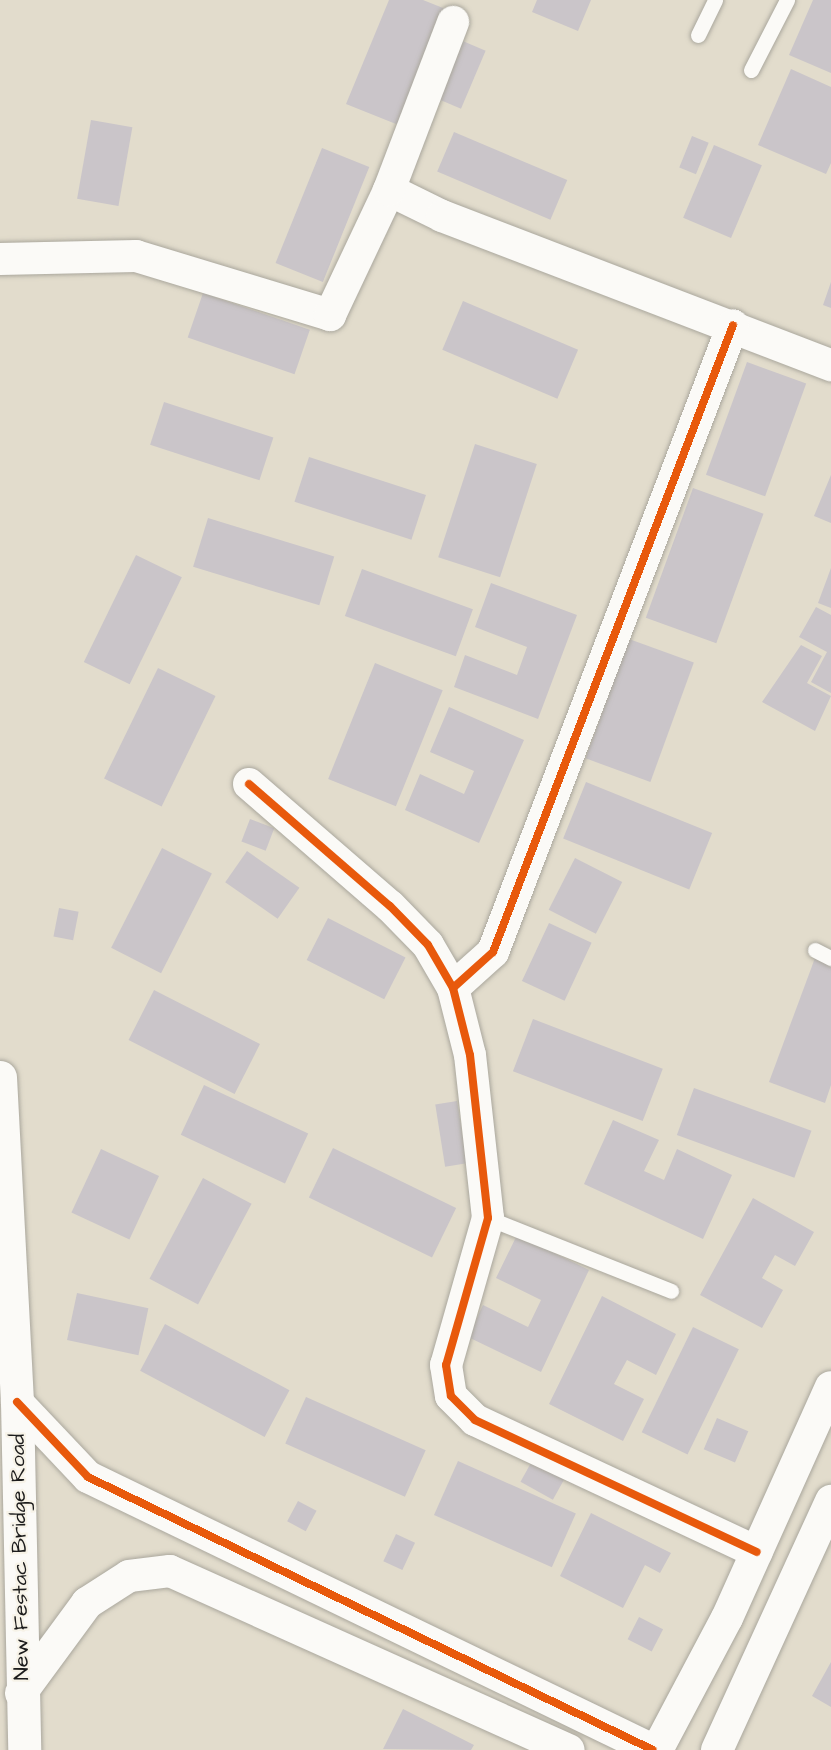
<!DOCTYPE html>
<style>
body{margin:0}
#map{position:relative;width:831px;height:1750px;overflow:hidden;background:#e2dccc;font-family:"Architects Daughter",sans-serif}
div>[style]{position:absolute}
[style*='--x']{left:calc(var(--x)*1px);top:calc(var(--y)*1px);width:calc(var(--w)*1px);rotate:calc(var(--a)*1deg)}
.building>*{inset:0;background:#cac5c9;transform-origin:0 0}
.roads{filter:drop-shadow(0 0 2px #aaa79d) drop-shadow(0 0 2px #aaa79d)}
.service>*{height:15px;margin:-7.5px;padding:0 7.5px;transform-origin:7.5px;border-radius:7.5px;background:#fbfaf7}
.minor>*{height:32px;margin:-16px;padding:0 16px;transform-origin:16px;border-radius:16px;background:#fbfaf7}
.secondary>*{height:33px;margin:-16.5px;padding:0 16.5px;transform-origin:16.5px;border-radius:16.5px;background:#fbfaf7}
.cycleway>*{height:8px;margin:-4px;padding:0 4px;transform-origin:4px;border-radius:4px;background:#e8590c}
span{translate:-50% -50%;white-space:nowrap;text-align:center;line-height:1.15;-webkit-text-stroke:4.5px #f7f3e8;paint-order:stroke}
.street-label{font-size:21px;color:#1c1c1c}
</style>
<div id="map">
<div class="building">
<div style="clip-path:polygon(389px 0,423px 0,448px 10px,401px 126px,346px 104px)"></div>
<div style="clip-path:polygon(537px 0,591px 0,578px 31px,532px 12px)"></div>
<div style="clip-path:polygon(813px 0,831px 0,831px 73px,789px 55px)"></div>
<div style="left:458px;top:39px;width:30px;height:63px;rotate:23deg"></div>
<div style="clip-path:polygon(791px 69px,831px 87px,831px 163px,826px 174px,758px 145px)"></div>
<div style="left:91px;top:120px;width:42px;height:80px;rotate:10deg"></div>
<div style="left:454px;top:132px;width:123px;height:43px;rotate:23deg"></div>
<div style="left:692px;top:136px;width:18px;height:34px;rotate:22deg"></div>
<div style="left:714px;top:145px;width:52px;height:79px;rotate:23deg"></div>
<div style="left:322px;top:148px;width:51px;height:124px;rotate:22deg"></div>
<div style="clip-path:polygon(831px 282px,831px 308px,823px 305px)"></div>
<div style="left:203px;top:293px;width:113px;height:47px;rotate:19deg"></div>
<div style="left:463px;top:301px;width:125px;height:53px;rotate:23deg"></div>
<div style="left:747px;top:362px;width:63px;height:120px;rotate:20deg"></div>
<div style="left:164px;top:402px;width:115px;height:45px;rotate:18deg"></div>
<div style="left:475px;top:444px;width:65px;height:119px;rotate:18deg"></div>
<div style="left:309px;top:457px;width:123px;height:47px;rotate:18deg"></div>
<div style="clip-path:polygon(831px 475px,831px 523px,814px 516px)"></div>
<div style="left:693px;top:488px;width:75px;height:138px;rotate:20deg"></div>
<div style="left:208px;top:518px;width:132px;height:51px;rotate:17deg"></div>
<div style="left:136px;top:555px;width:51px;height:119px;rotate:26deg"></div>
<div style="clip-path:polygon(831px 568px,831px 608px,818px 603px)"></div>
<div style="left:362px;top:569px;width:118px;height:50px;rotate:20deg"></div>
<div style="clip-path:polygon(491px 583px,577px 615px,538px 719px,454px 687px,465px 655px,517px 675px,527px 647px,475px 627px)"></div>
<div style="clip-path:polygon(816px 607px,831px 615px,831px 693px,811px 682px,827px 652px,799px 637px)"></div>
<div style="left:629px;top:639px;width:69px;height:127px;rotate:20deg"></div>
<div style="clip-path:polygon(801px 645px,822px 656px,807px 683px,831px 696px,815px 731px,762px 702px)"></div>
<div style="left:375px;top:663px;width:73px;height:125px;rotate:22deg"></div>
<div style="left:158px;top:668px;width:64px;height:123px;rotate:26deg"></div>
<div style="clip-path:polygon(449px 707px,524px 740px,479px 843px,405px 810px,420px 774px,464px 794px,474px 771px,430px 752px)"></div>
<div style="left:586px;top:782px;width:136px;height:61px;rotate:22deg"></div>
<div style="left:250px;top:819px;width:26px;height:24px;rotate:21deg"></div>
<div style="left:162px;top:848px;width:56px;height:112px;rotate:27deg"></div>
<div style="left:247px;top:851px;width:64px;height:38px;rotate:35deg"></div>
<div style="left:575px;top:858px;width:53px;height:58px;rotate:27deg"></div>
<div style="left:59px;top:908px;width:20px;height:29px;rotate:11deg"></div>
<div style="left:328px;top:918px;width:87px;height:47px;rotate:27deg"></div>
<div style="left:549px;top:923px;width:47px;height:64px;rotate:25deg"></div>
<div style="clip-path:polygon(815px 958px,831px 964px,831px 1085px,825px 1103px,769px 1082px)"></div>
<div style="left:154px;top:990px;width:119px;height:56px;rotate:27deg"></div>
<div style="left:533px;top:1019px;width:139px;height:56px;rotate:21deg"></div>
<div style="left:204px;top:1085px;width:115px;height:55px;rotate:25deg"></div>
<div style="left:694px;top:1088px;width:125px;height:50px;rotate:20deg"></div>
<div style="left:457px;top:1101px;width:63px;height:22px;rotate:81deg"></div>
<div style="clip-path:polygon(613px 1120px,659px 1140px,644px 1171px,664px 1180px,677px 1149px,732px 1175px,703px 1239px,584px 1184px)"></div>
<div style="left:333px;top:1148px;width:137px;height:55px;rotate:26deg"></div>
<div style="left:101px;top:1149px;width:64px;height:70px;rotate:25deg"></div>
<div style="left:203px;top:1178px;width:55px;height:114px;rotate:28deg"></div>
<div style="clip-path:polygon(753px 1198px,814px 1232px,795px 1266px,775px 1255px,762px 1278px,783px 1290px,762px 1328px,700px 1295px)"></div>
<div style="clip-path:polygon(517px 1235px,589px 1270px,541px 1372px,468px 1337px,483px 1305px,528px 1327px,541px 1300px,496px 1278px)"></div>
<div style="left:77px;top:1293px;width:73px;height:48px;rotate:12deg"></div>
<div style="clip-path:polygon(602px 1296px,676px 1334px,656px 1375px,627px 1360px,614px 1384px,644px 1399px,623px 1441px,549px 1404px)"></div>
<div style="left:165px;top:1324px;width:141px;height:53px;rotate:28deg"></div>
<div style="left:693px;top:1327px;width:51px;height:117px;rotate:26deg"></div>
<div style="left:306px;top:1397px;width:131px;height:51px;rotate:24deg"></div>
<div style="left:717px;top:1418px;width:34px;height:34px;rotate:23deg"></div>
<div style="left:537px;top:1452px;width:37px;height:34px;rotate:29deg"></div>
<div style="left:458px;top:1461px;width:129px;height:59px;rotate:24deg"></div>
<div style="left:298px;top:1501px;width:21px;height:23px;rotate:28deg"></div>
<div style="clip-path:polygon(591px 1513px,671px 1553px,660px 1573px,645px 1565px,623px 1608px,560px 1576px)"></div>
<div style="left:396px;top:1534px;width:21px;height:30px;rotate:25deg"></div>
<div style="left:639px;top:1617px;width:27px;height:25px;rotate:27deg"></div>
<div style="clip-path:polygon(831px 1662px,831px 1707px,812px 1696px)"></div>
<div style="clip-path:polygon(403px 1709px,474px 1745px,471px 1750px,383px 1749px)"></div>
</div>
<div class="roads">
<div class="service">
<div style="--x:698;--y:35;--w:39;--a:-64"></div>
<div style="--x:751;--y:70;--w:79;--a:-62.8"></div>
<div style="--x:815;--y:950;--w:18;--a:27"></div>
<div style="--x:488;--y:1218;--w:197;--a:21.7"></div>
</div>
<div class="minor">
<div style="--x:389;--y:190;--w:59;--a:26.1"></div>
<div style="--x:442;--y:216;--w:417;--a:21"></div>
<div style="--x:0;--y:259;--w:136;--a:-1.3"></div>
<div style="--x:136;--y:256;--w:203;--a:16.9"></div>
<div style="--x:330;--y:315;--w:138;--a:-64.7"></div>
<div style="--x:389;--y:190;--w:180;--a:-69.1"></div>
<div style="--x:249;--y:784;--w:186;--a:40.9"></div>
<div style="--x:390;--y:906;--w:54;--a:45.7"></div>
<div style="--x:428;--y:945;--w:50;--a:59.8"></div>
<div style="--x:453;--y:988;--w:69;--a:75.8"></div>
<div style="--x:470;--y:1055;--w:164;--a:83.7"></div>
<div style="--x:488;--y:1218;--w:153;--a:105.9"></div>
<div style="--x:446;--y:1365;--w:31;--a:81"></div>
<div style="--x:451;--y:1396;--w:34;--a:45"></div>
<div style="--x:475;--y:1420;--w:311;--a:25.1"></div>
<div style="--x:453;--y:988;--w:54;--a:-42"></div>
<div style="--x:493;--y:952;--w:671;--a:-69.05"></div>
<div style="--x:17;--y:1402;--w:103;--a:46.6"></div>
<div style="--x:88;--y:1477;--w:627;--a:25.79"></div>
<div style="--x:21;--y:1693;--w:112;--a:-53.7"></div>
<div style="--x:87;--y:1603;--w:50;--a:-32.7"></div>
<div style="--x:129;--y:1576;--w:41;--a:-7"></div>
<div style="--x:170;--y:1571;--w:437;--a:24.2"></div>
<div style="--x:657;--y:1750;--w:149;--a:-62.1"></div>
<div style="--x:727;--y:1618;--w:253;--a:-65.8"></div>
<div style="--x:717;--y:1750;--w:274;--a:-65.4"></div>
</div>
<div class="secondary">
<div style="--x:0;--y:1077;--w:325;--a:87"></div>
<div style="--x:17;--y:1402;--w:348;--a:88.8"></div>
</div>
</div>
<div class="cycleway">
<div style="--x:249;--y:784;--w:186;--a:40.9"></div>
<div style="--x:390;--y:906;--w:54;--a:45.7"></div>
<div style="--x:428;--y:945;--w:50;--a:59.8"></div>
<div style="--x:453;--y:988;--w:69;--a:75.8"></div>
<div style="--x:470;--y:1055;--w:164;--a:83.7"></div>
<div style="--x:488;--y:1218;--w:153;--a:105.9"></div>
<div style="--x:446;--y:1365;--w:31;--a:81"></div>
<div style="--x:451;--y:1396;--w:34;--a:45"></div>
<div style="--x:475;--y:1420;--w:311;--a:25.1"></div>
<div style="--x:453;--y:988;--w:54;--a:-42"></div>
<div style="--x:493;--y:952;--w:671;--a:-69.05"></div>
<div style="--x:17;--y:1402;--w:103;--a:46.6"></div>
<div style="--x:88;--y:1477;--w:627;--a:25.79"></div>
</div>
<div class="street-label">
<span style="left:20px;top:1557px;rotate:-91deg">New Festac Bridge Road</span>
</div>
</div>
